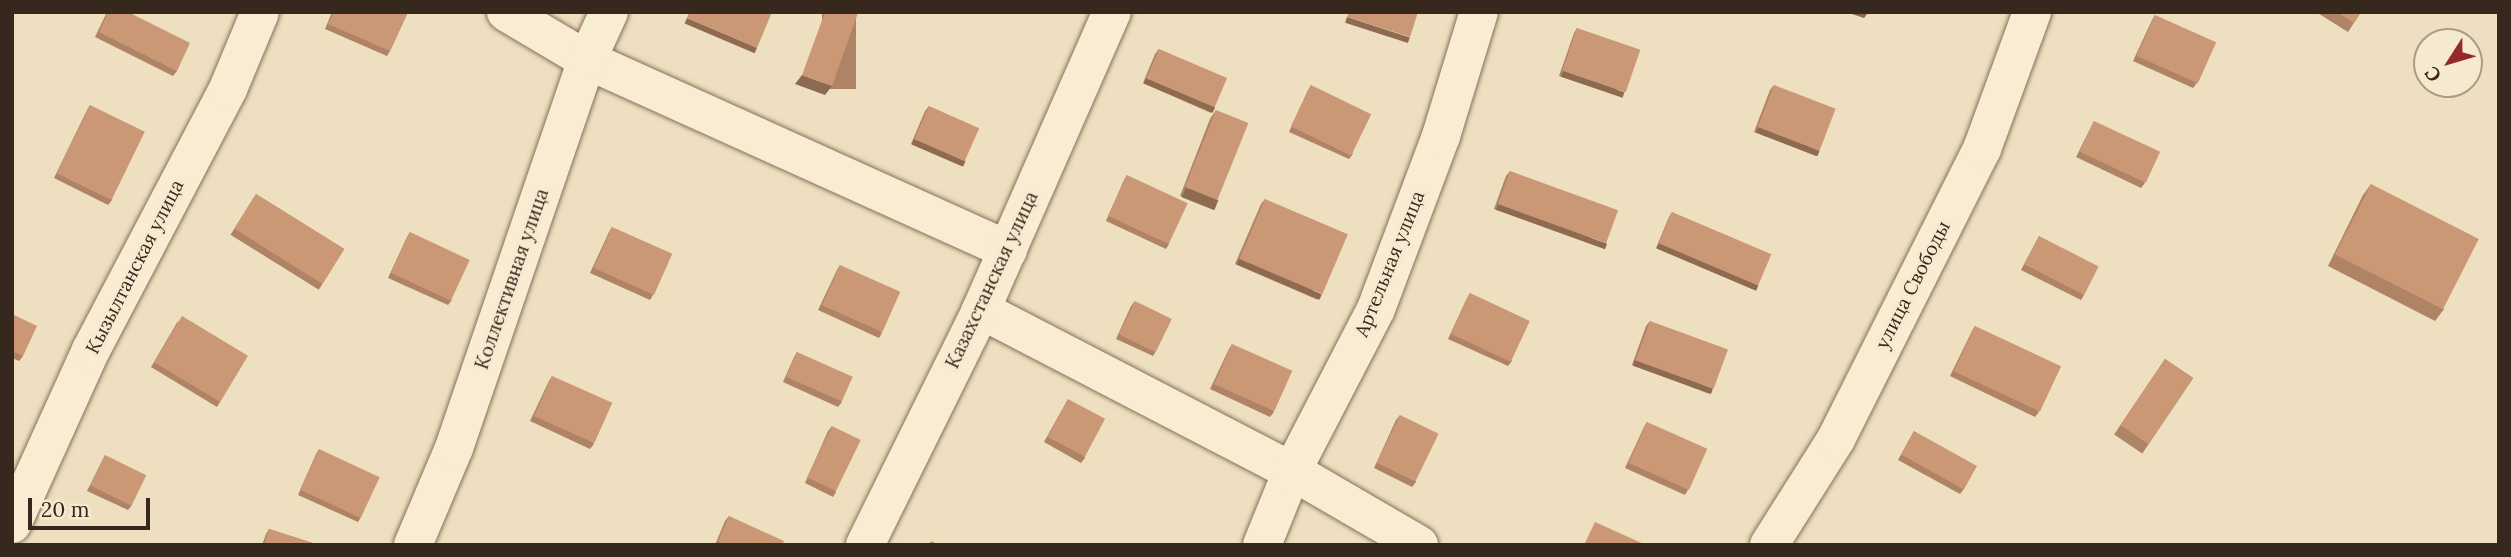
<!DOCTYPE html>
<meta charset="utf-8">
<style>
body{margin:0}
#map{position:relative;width:2511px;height:557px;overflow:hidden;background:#eddfc0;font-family:Lora,serif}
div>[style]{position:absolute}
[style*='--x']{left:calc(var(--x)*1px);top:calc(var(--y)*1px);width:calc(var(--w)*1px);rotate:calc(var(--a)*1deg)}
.roads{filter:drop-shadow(0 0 2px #867058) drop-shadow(0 0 2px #867058)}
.street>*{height:38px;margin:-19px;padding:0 19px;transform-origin:19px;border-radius:19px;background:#f8ecd3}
.wall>*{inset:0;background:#af8365;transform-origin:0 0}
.shaded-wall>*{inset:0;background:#8e6a53;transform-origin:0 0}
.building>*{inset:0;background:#cb9876;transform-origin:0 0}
span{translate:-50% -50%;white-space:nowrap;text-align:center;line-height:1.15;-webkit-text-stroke:6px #f5e9d0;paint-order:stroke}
.street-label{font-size:19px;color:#36281d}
.frame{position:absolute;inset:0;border:14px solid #36281d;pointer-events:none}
.north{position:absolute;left:2413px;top:28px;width:70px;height:70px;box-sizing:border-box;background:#f5e9d0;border:2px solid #a99c88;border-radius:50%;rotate:233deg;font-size:19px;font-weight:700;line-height:28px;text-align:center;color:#36281d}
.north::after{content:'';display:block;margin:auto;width:24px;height:32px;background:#94292c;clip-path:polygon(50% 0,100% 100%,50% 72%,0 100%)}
.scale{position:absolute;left:28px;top:498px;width:122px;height:32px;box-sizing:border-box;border:4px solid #36281d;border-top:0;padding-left:9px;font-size:21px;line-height:24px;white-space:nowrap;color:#36281d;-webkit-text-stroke:5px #f5e9d0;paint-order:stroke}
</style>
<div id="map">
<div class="roads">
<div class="street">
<div style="--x:506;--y:12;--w:94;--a:30.7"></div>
<div style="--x:587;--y:60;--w:462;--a:24.3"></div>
<div style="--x:981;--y:310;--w:350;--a:27.4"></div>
<div style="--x:1292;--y:471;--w:147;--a:30.2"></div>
<div style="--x:12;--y:524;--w:191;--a:-65.6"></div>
<div style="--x:91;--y:350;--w:295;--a:-62.3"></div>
<div style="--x:228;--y:89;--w:83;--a:-67.4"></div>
<div style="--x:413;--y:545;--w:105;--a:-67.1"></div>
<div style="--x:454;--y:448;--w:410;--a:-71.1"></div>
<div style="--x:587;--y:60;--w:53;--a:-65.4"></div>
<div style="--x:865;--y:545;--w:262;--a:-63.7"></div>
<div style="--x:981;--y:310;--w:326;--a:-66.3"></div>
<div style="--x:1262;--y:545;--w:80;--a:-67.9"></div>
<div style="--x:1292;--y:471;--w:182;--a:-62.6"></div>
<div style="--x:1376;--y:309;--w:185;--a:-69.4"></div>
<div style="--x:1441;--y:136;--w:130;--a:-73"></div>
<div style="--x:1769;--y:545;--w:125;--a:-57.7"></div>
<div style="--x:1836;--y:439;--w:325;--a:-63.3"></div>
<div style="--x:1982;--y:149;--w:146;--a:-69.9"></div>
</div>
</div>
<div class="wall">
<div style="clip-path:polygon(107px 12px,128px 12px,177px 71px,173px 76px,95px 37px)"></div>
<div style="clip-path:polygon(332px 12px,408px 12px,390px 51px,387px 56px,325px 29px)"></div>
<div style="left:822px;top:12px;width:34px;height:77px"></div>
<div style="clip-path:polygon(2316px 12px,2361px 12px,2348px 32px)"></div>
<div style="clip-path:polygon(2155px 15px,2197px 83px,2193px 88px,2133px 61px,2152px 20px)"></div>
<div style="clip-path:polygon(1577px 28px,1622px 97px,1559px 76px,1574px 33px)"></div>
<div style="clip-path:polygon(1159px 49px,1215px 108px,1211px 113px,1143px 83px,1155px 54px)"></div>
<div style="clip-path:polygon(1311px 85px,1353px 154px,1349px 159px,1289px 132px,1308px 90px)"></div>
<div style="clip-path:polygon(1774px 85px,1816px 156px,1754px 132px,1770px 90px)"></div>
<div style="clip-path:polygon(90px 105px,112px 200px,108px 205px,54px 178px,87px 110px)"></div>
<div style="clip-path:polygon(929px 106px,965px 161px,961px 166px,911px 144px,925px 111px)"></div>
<div style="clip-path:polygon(1216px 110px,1213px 209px,1180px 196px,1210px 119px)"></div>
<div style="clip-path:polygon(2094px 121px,2145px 183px,2141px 188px,2076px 157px)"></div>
<div style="clip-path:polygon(1510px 171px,1603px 248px,1494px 209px,1506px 176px)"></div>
<div style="clip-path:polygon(1127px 175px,1169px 244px,1166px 249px,1106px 221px,1124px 180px)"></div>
<div style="clip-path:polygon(2371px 184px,2444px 309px,2435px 321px,2328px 266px,2363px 195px)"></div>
<div style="left:256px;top:194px;width:104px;height:48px;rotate:32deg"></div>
<div style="clip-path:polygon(1265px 199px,1318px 300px,1235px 264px,1261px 204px)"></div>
<div style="clip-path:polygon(1672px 212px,1755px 290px,1656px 248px,1669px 217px)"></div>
<div style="clip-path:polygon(612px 227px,653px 295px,650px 300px,590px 273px,609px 232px)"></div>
<div style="clip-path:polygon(410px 232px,452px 300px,448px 305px,388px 278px,407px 237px)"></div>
<div style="clip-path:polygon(2039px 236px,2084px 295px,2081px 300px,2021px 270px)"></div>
<div style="clip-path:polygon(840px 265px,882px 333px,879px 338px,818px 310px,837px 270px)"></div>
<div style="clip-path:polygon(1470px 293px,1512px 361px,1508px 366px,1448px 339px,1467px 298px)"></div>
<div style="clip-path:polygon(1135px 301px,1156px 351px,1153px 356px,1116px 339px,1131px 306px)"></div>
<div style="clip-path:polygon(12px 314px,23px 356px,19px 361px,12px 358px)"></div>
<div style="clip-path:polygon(178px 321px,220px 402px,217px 407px,151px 367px)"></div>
<div style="clip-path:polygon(1650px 321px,1710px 394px,1632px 365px,1646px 326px)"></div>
<div style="clip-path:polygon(1975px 326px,2039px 412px,2035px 417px,1950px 376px,1972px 331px)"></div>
<div style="clip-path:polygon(1232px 344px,1274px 412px,1270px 417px,1210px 389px,1229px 349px)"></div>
<div style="clip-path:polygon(797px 352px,842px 402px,838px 407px,783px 382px,794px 357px)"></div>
<div style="left:2165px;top:359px;width:34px;height:91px;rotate:34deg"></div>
<div style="clip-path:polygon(552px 376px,594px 444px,590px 449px,530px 421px,549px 381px)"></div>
<div style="clip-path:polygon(1068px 399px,1085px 458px,1081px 463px,1044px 442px)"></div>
<div style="clip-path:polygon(1400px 415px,1416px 482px,1412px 487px,1374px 468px,1396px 420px)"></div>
<div style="clip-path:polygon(1647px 422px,1688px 490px,1685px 495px,1625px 468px,1644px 427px)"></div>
<div style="clip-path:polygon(832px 426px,836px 492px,833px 497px,805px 483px,828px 431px)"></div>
<div style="clip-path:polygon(1914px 431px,1964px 489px,1960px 494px,1898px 460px)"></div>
<div style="clip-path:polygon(319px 449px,361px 517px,358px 522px,298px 495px,316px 454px)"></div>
<div style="clip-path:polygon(105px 455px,132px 505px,128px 510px,87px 491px)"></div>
<div style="clip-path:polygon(729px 516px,782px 545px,715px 545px,725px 521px)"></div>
<div style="clip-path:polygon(269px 529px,319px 545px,262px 545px,266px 534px)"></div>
</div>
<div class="shaded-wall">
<div style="clip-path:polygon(1846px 12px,1865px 12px,1868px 13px,1864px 18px)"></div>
<div style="left:1347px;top:17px;width:66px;height:6px;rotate:18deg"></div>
<div style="left:687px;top:18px;width:76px;height:6px;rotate:23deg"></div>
<div style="left:1563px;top:71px;width:65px;height:6px;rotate:19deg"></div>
<div style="clip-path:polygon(802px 75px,832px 86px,825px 95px,795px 84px)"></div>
<div style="left:1146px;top:78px;width:75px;height:6px;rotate:23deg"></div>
<div style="left:1758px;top:127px;width:66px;height:6px;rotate:21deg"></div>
<div style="left:914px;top:139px;width:56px;height:6px;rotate:23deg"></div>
<div style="left:1186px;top:187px;width:35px;height:11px;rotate:22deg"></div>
<div style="left:1498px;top:204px;width:116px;height:6px;rotate:20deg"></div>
<div style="left:1659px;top:243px;width:108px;height:6px;rotate:23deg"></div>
<div style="left:1239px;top:259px;width:90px;height:6px;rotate:23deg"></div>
<div style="left:1635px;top:360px;width:83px;height:6px;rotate:20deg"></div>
</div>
<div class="building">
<div style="clip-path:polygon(108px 12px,128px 12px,190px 43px,177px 71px,99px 32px)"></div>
<div style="clip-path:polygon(334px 12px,408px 12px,390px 51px,328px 24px)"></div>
<div style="clip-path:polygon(689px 12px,772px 12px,757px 48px,687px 18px)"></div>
<div style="clip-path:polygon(825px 12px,858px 13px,832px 86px,802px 75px)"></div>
<div style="clip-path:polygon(1349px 12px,1418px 12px,1410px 37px,1347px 17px)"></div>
<div style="clip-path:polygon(2337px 12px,2361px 12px,2354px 23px)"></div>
<div style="left:2155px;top:15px;width:67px;height:45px;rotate:24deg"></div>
<div style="left:1577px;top:28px;width:67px;height:45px;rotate:19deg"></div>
<div style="left:1159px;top:49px;width:74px;height:32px;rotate:23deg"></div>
<div style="left:1311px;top:85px;width:67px;height:46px;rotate:26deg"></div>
<div style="left:1774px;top:85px;width:66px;height:45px;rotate:21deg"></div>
<div style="left:90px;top:105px;width:61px;height:76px;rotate:26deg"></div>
<div style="left:929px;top:106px;width:55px;height:36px;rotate:24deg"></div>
<div style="left:1216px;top:110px;width:35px;height:83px;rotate:22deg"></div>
<div style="left:2094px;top:121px;width:73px;height:34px;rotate:25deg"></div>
<div style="left:1510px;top:171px;width:115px;height:35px;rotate:20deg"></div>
<div style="left:1127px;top:175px;width:67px;height:45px;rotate:25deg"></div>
<div style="left:2371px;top:184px;width:121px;height:79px;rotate:27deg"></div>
<div style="left:256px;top:194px;width:104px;height:41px;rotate:32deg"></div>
<div style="left:1265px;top:199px;width:90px;height:65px;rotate:23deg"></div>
<div style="left:1672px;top:212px;width:108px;height:34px;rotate:23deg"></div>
<div style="left:612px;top:227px;width:66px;height:45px;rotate:24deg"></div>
<div style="left:410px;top:232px;width:66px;height:45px;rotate:25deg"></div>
<div style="left:2039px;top:236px;width:67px;height:32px;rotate:27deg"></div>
<div style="left:840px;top:265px;width:66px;height:44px;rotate:24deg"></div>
<div style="left:1470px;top:293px;width:66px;height:45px;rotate:25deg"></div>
<div style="left:1135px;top:301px;width:41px;height:37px;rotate:26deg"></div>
<div style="clip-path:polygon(12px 314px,37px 326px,23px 356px,12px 351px)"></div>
<div style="left:182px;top:316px;width:77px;height:54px;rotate:31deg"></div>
<div style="left:1650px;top:321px;width:83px;height:42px;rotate:20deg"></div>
<div style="left:1975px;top:326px;width:95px;height:50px;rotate:25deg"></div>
<div style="left:1232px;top:344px;width:66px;height:44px;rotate:24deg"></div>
<div style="left:797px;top:352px;width:61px;height:27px;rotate:24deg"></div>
<div style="left:2165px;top:359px;width:34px;height:80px;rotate:34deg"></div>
<div style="left:552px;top:376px;width:66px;height:44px;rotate:24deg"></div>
<div style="left:1068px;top:399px;width:42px;height:43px;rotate:28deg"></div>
<div style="left:1400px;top:415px;width:43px;height:53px;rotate:26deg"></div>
<div style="left:1647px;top:422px;width:66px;height:45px;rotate:24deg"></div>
<div style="left:832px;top:426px;width:32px;height:57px;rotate:26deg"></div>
<div style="left:1914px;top:431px;width:72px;height:27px;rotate:29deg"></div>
<div style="left:319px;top:449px;width:67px;height:45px;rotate:25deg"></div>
<div style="left:105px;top:455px;width:46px;height:34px;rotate:26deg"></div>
<div style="clip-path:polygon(729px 516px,784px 541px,782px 545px,725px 545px,718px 541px)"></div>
<div style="clip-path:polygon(1595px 522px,1646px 545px,1584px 545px)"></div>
<div style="clip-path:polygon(269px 529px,319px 545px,264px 545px)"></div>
<div style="clip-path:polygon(931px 541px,940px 545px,929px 545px)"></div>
</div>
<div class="street-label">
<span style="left:1390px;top:264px;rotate:-68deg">Артельная улица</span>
<span style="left:135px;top:267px;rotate:-63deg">Кызылтанская улица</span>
<span style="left:512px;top:279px;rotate:-71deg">Коллективная улица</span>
<span style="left:992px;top:280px;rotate:-65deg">Казахстанская улица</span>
<span style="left:1913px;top:285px;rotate:-63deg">улица Свободы</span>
</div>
<div class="frame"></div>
<div class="north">С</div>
<div class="scale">20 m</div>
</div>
